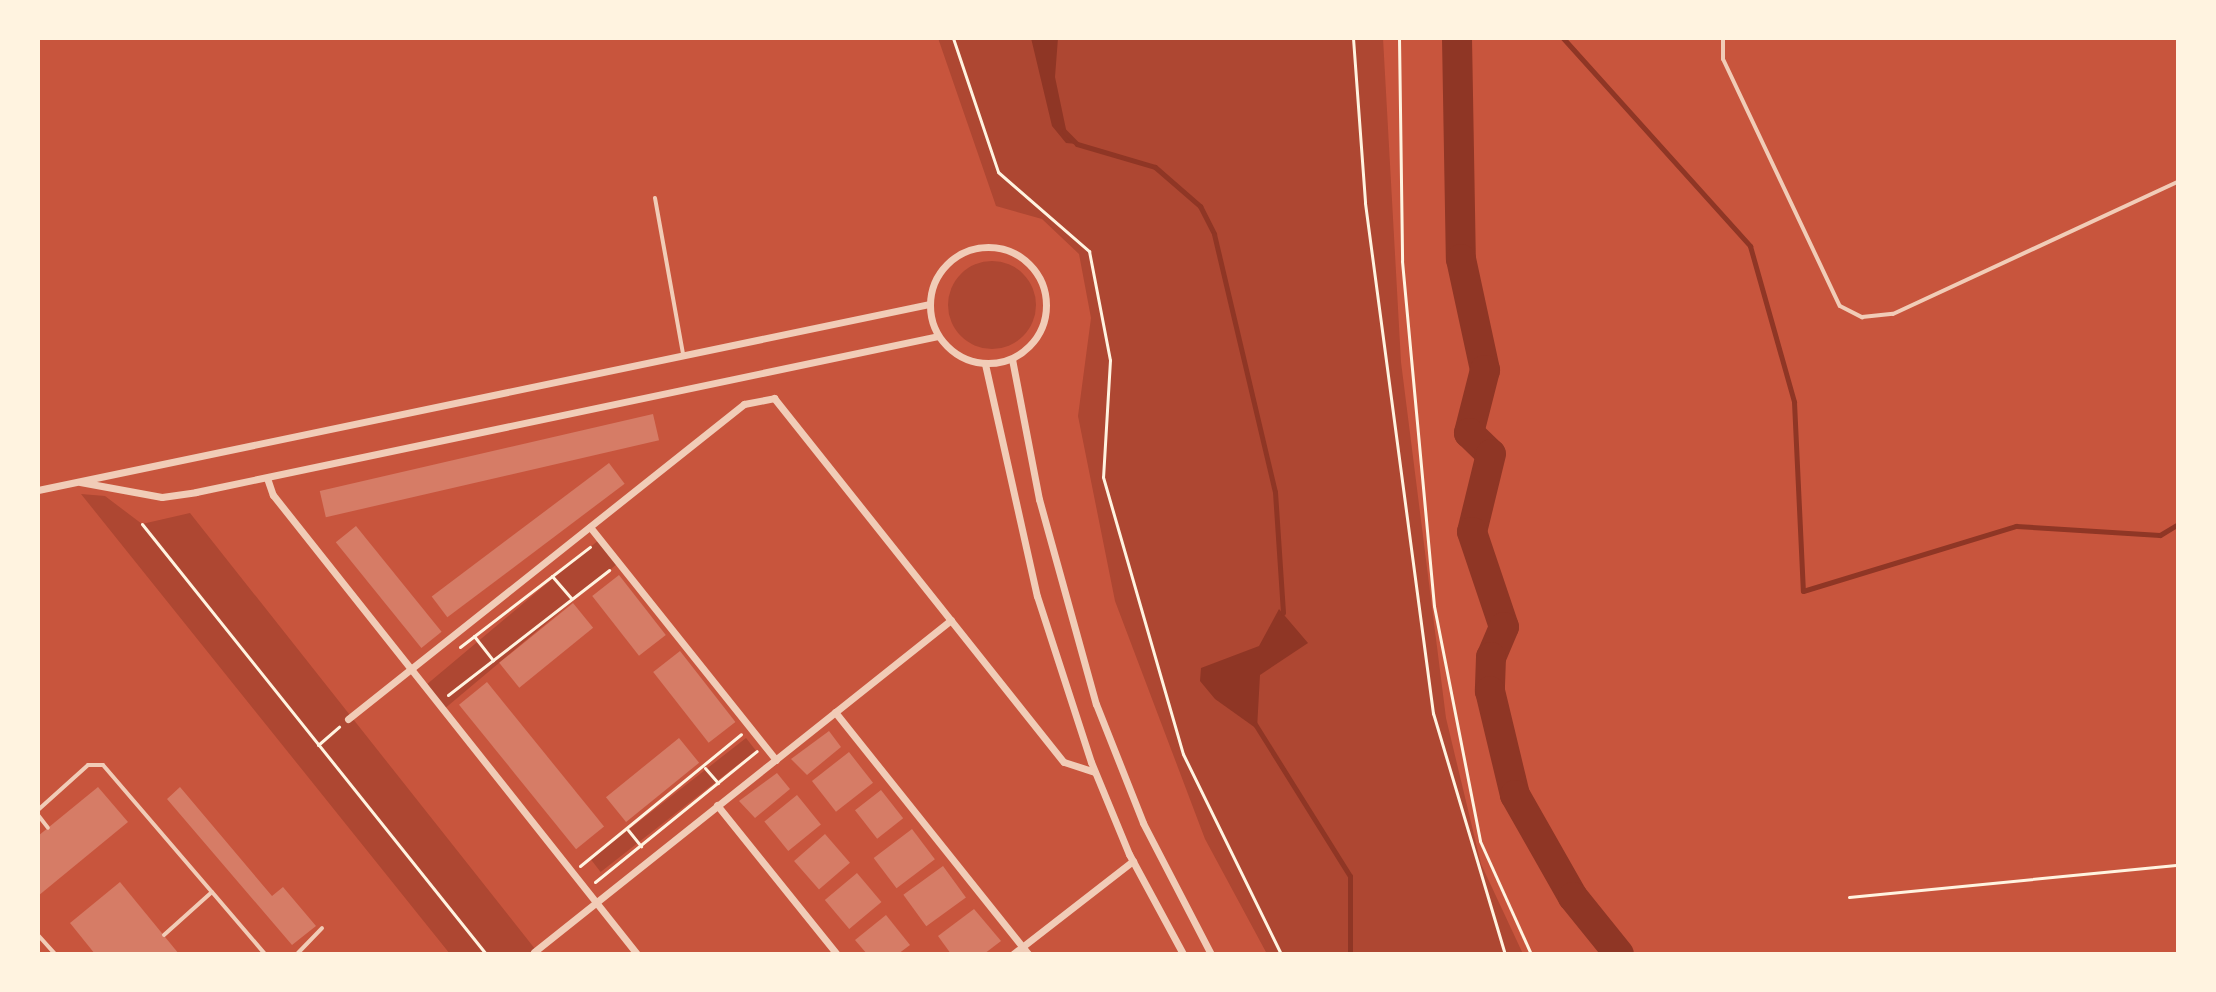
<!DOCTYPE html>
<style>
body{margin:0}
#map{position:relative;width:2216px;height:992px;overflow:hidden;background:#c8553d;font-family:"Golos Text",sans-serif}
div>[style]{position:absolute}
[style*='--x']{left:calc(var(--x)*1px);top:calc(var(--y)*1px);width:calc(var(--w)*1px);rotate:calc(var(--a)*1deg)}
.green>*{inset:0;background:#ae4732;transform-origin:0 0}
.round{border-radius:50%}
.water>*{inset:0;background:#8f3625}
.stream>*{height:5px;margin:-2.5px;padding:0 2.5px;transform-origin:2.5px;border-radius:2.5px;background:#8f3625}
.river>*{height:30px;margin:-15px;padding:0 15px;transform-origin:15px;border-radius:15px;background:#8f3625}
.building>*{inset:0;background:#d67c66;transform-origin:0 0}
.path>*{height:3px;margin:-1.5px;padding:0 1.5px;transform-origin:1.5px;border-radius:1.5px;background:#fff3e0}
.service>*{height:4px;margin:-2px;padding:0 2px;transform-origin:2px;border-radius:2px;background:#f1ccb7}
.minor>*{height:7px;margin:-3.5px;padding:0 3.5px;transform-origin:3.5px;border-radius:3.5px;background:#f1ccb7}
.minor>.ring{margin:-3.5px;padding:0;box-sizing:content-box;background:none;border:7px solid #f1ccb7;border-radius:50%}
span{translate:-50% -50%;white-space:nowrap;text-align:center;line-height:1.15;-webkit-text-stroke:6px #fff3e0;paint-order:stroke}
.frame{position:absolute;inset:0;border:40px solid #fff3e0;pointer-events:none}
</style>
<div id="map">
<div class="green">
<div style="clip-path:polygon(938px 38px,1383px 38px,1401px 362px,1446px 718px,1481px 864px,1523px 954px,1267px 954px,1205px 839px,1115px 601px,1078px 416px,1091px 318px,1079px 254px,1042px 219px,996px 206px)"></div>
<div class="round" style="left:948px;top:261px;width:88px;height:88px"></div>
<div style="clip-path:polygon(81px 494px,105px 496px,142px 524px,190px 513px,539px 954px,450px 954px)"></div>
<div style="left:600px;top:539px;width:30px;height:229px;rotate:50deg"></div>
<div style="left:746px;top:738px;width:16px;height:197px;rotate:52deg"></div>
</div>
<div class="water">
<div style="clip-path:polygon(1031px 38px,1058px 38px,1055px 77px,1067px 134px,1077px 144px,1066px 143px,1052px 126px)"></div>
<div style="clip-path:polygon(1279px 609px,1308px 643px,1260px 675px,1257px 729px,1215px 699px,1200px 681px,1201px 668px,1259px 646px)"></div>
</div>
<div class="stream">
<div style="--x:1563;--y:38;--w:280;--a:48"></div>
<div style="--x:1750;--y:246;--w:162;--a:74.2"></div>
<div style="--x:1794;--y:402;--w:189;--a:87.3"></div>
<div style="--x:1803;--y:591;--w:223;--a:-17"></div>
<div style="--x:2016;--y:526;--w:144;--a:3.6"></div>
<div style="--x:2160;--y:535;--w:21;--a:-31"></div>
<div style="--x:1064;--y:131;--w:18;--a:45"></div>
<div style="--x:1077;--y:144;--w:81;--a:16.4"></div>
<div style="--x:1155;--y:167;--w:60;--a:40.9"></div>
<div style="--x:1200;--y:206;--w:31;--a:63"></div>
<div style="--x:1214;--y:234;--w:265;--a:76.7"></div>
<div style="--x:1275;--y:492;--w:121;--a:86.2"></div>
<div style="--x:1255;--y:724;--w:179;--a:58"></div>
<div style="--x:1350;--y:876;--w:78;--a:90"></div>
</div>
<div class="river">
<div style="--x:1457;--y:38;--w:221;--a:89"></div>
<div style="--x:1461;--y:259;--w:114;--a:77.8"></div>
<div style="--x:1485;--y:370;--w:65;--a:104.3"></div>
<div style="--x:1469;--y:433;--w:30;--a:44"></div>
<div style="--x:1491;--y:454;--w:80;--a:103.7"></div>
<div style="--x:1472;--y:532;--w:100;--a:71.4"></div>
<div style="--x:1504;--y:627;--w:33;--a:113"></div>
<div style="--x:1491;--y:657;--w:34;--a:92"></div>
<div style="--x:1490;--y:691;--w:107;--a:76.5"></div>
<div style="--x:1515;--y:795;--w:117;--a:60.4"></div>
<div style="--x:1573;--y:897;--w:73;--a:51.1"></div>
</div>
<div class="building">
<div style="left:653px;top:414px;width:27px;height:342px;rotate:77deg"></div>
<div style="left:609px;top:463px;width:26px;height:222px;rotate:53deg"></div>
<div style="left:356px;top:526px;width:136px;height:26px;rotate:51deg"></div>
<div style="left:619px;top:575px;width:76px;height:34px;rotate:52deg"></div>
<div style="left:573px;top:603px;width:32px;height:95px;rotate:51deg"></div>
<div style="left:680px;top:651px;width:90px;height:34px;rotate:52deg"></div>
<div style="left:487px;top:682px;width:186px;height:36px;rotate:51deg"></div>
<div style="clip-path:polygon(829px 731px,841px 747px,807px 775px,791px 759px)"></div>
<div style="left:679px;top:738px;width:32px;height:94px;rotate:51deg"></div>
<div style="left:849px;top:752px;width:39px;height:47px;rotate:52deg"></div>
<div style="clip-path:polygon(777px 773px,790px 789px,755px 818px,739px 801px)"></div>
<div style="clip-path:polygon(98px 787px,128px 822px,38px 896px,38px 836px)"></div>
<div style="clip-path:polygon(180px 787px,272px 896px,283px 887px,316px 926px,292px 945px,167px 799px)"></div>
<div style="left:881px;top:790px;width:36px;height:33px;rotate:52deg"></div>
<div style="left:797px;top:795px;width:38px;height:42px;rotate:51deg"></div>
<div style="left:912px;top:829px;width:38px;height:48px;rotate:53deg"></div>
<div style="left:825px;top:834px;width:38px;height:41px;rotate:49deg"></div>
<div style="left:943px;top:866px;width:39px;height:49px;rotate:54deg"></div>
<div style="left:857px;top:873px;width:38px;height:42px;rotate:50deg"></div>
<div style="clip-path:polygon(120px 882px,179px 954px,95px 954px,70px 923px)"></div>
<div style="clip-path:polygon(974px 909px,1001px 941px,984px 954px,951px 954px,938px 936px)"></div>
<div style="clip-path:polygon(886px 915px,910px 945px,898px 954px,867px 954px,855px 940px)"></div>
</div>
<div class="path">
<div style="--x:953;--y:38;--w:141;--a:71.4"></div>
<div style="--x:998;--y:172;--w:121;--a:41"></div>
<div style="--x:1089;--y:251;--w:111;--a:79.1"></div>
<div style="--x:1110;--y:360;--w:117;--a:93.4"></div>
<div style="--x:1103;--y:477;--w:288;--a:73.9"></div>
<div style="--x:1183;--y:754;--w:223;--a:63.9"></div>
<div style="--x:1353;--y:38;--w:165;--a:85.8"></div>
<div style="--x:1365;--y:203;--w:515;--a:82.41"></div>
<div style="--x:1433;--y:713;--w:252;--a:73.4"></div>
<div style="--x:1399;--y:38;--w:223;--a:89.2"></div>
<div style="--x:1402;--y:261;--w:346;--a:84.7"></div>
<div style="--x:1434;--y:606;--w:239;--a:78.9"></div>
<div style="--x:1480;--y:841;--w:124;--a:65.7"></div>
<div style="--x:142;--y:524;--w:551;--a:51.34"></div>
<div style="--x:552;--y:576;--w:30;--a:49"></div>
<div style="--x:474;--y:636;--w:31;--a:52"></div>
<div style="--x:460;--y:647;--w:164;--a:-37.6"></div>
<div style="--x:448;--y:695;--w:204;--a:-37.8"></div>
<div style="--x:318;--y:745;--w:28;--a:-41"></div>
<div style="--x:705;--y:768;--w:20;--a:49"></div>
<div style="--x:628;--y:830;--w:21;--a:51"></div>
<div style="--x:580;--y:866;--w:208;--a:-39.3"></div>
<div style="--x:595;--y:882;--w:208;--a:-39"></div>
<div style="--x:1849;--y:897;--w:331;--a:-5.6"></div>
</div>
<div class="service">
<div style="--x:1723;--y:38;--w:21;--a:90"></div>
<div style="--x:1723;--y:59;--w:273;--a:64.7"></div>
<div style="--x:1840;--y:306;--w:25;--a:27"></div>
<div style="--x:1862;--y:317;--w:31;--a:-6"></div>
<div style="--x:1893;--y:314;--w:314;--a:-24.9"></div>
<div style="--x:655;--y:198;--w:158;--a:79.8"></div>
<div style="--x:38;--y:810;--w:67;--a:-42"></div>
<div style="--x:88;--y:765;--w:15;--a:0"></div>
<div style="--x:103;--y:765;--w:167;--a:49.4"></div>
<div style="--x:38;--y:815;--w:16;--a:52"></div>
<div style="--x:38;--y:935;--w:25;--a:48"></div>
<div style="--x:164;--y:935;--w:64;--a:-41.9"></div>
<div style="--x:212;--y:892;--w:82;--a:49.5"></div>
<div style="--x:297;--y:954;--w:36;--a:-46"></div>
</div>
<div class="minor">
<div class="ring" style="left:930px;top:247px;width:109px;height:109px"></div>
<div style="--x:1012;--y:359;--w:143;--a:79.1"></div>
<div style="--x:1039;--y:499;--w:213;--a:74.5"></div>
<div style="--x:1096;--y:704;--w:128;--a:68.4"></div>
<div style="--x:1143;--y:823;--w:148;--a:62.6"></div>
<div style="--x:985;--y:364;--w:238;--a:77.4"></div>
<div style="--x:1037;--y:596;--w:175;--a:72"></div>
<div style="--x:1091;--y:762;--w:100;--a:67.6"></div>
<div style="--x:1129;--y:854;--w:114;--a:61.6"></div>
<div style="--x:267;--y:478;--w:18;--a:71"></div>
<div style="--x:273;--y:495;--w:586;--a:51.58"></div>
<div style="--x:80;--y:482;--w:83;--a:10.4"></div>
<div style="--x:162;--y:497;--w:34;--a:-8"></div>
<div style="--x:196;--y:492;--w:758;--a:-11.87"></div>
<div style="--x:38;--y:490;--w:910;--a:-11.79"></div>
<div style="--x:590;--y:527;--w:298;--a:51.4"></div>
<div style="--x:835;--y:712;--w:310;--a:51.4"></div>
<div style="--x:348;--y:719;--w:506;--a:-38.5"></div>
<div style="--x:744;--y:404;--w:31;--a:-11"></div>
<div style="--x:774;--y:398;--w:465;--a:51.5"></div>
<div style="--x:1064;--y:762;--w:32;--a:18"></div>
<div style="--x:717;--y:805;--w:191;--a:51.2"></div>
<div style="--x:534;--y:952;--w:533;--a:-38.53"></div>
<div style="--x:1013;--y:954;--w:152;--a:-37.8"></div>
</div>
<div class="frame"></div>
</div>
